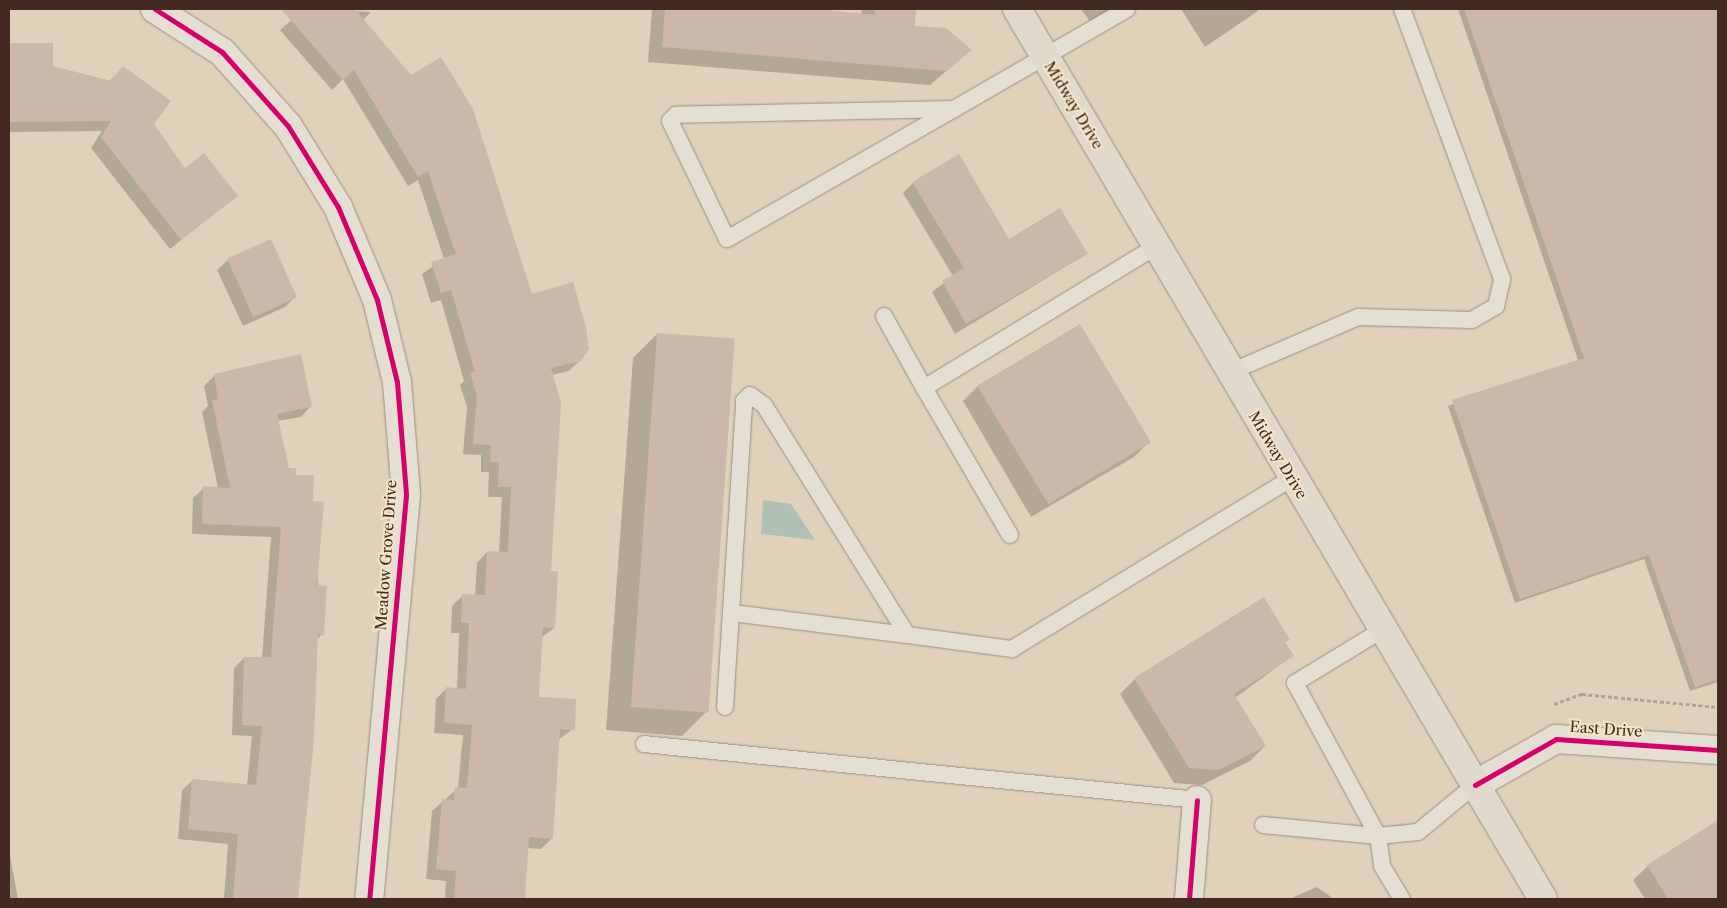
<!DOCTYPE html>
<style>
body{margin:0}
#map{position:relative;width:1727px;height:908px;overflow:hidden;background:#e0d2ba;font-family:"Libre Caslon Text",serif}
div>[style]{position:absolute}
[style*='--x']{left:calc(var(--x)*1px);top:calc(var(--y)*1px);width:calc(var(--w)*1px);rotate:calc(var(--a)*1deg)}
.water>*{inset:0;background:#b0c0b3}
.shadow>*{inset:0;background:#0003}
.building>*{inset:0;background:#ccb8a8;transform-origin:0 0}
.path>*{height:3px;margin-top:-1.5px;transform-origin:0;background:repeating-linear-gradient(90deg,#aaa298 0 4px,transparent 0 6.5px)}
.roads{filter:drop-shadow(0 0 1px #9a8e80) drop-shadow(0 0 1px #9a8e80)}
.lane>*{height:16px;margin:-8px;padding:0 8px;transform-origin:8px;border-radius:8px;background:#e5dfd3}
.street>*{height:28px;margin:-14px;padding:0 14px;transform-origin:14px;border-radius:14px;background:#e5dfd3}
.primary>*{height:28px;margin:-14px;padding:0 14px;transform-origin:14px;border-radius:14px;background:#e1d9cb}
.cycleway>*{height:5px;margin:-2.5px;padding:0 2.5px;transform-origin:2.5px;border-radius:2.5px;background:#d6006c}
span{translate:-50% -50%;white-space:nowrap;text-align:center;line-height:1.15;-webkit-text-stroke:4px #f5e5c8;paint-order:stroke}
.street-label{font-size:15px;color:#422a21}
.frame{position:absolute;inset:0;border:10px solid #422a21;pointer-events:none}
</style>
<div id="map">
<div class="water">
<div style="clip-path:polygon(763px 500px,791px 504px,815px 540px,761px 534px)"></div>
</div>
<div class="shadow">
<div style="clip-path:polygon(304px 9px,371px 12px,363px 20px,531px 295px,580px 360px,569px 371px,552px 375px,550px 572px,554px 628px,541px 638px,538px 698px,573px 729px,558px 740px,552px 838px,541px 849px,527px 848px,523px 899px,445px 899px,446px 881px,426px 879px,432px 811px,458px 788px,463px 735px,434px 733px,436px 699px,446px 689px,457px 690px,459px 633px,451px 633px,452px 606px,463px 595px,475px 596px,477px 563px,487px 552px,499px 553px,502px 497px,488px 497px,489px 472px,481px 472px,481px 455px,463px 454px,467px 407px,460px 385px,464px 381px,441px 300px,431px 303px,422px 274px,444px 259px,418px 180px,408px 186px,343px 79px,332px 90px,280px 30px)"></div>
<div style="clip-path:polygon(652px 9px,800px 9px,861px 15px,862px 9px,915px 9px,914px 27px,971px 50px,930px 85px,648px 62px)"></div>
<div style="clip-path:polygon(1081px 9px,1115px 9px,1091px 23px)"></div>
<div style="clip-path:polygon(1181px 9px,1257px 9px,1258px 11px,1205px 47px)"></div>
<div style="clip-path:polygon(1458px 9px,1718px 9px,1718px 682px,1690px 691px,1644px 559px,1515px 603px,1448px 406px,1578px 360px)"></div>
<div style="clip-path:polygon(9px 44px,52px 44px,52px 67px,109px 82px,123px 67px,152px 124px,185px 169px,236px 196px,170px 249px,91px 148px,102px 131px,9px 132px)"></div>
<div style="clip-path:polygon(913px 183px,1008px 240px,1086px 254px,955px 334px,932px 292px,953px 276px,903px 193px)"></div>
<div style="clip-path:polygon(228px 260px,295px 297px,285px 307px,243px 326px,217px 270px)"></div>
<div style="clip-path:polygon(657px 334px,706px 712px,682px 736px,606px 730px,633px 358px)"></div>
<div style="clip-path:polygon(215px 375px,311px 406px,301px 417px,277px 421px,288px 469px,312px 503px,322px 634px,316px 640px,313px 740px,296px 899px,224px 899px,228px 844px,178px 839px,182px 790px,193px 780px,247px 785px,252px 736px,232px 735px,234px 668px,244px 658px,262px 658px,271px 537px,192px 534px,193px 498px,204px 488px,218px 488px,202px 412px,208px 406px,204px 386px)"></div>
<div style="clip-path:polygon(978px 386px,1149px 442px,1134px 457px,1031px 517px,963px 401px)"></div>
<div style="clip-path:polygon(1264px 599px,1289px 639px,1284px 643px,1292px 656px,1235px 698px,1265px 746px,1250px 761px,1202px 785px,1174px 783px,1120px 694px,1135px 679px)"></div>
<div style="clip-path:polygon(1708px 828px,1718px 844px,1718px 899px,1645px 899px,1633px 880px,1648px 866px)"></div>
<div style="clip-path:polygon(9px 850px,18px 899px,9px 899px)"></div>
<div style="clip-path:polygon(1317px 887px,1334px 899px,1289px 899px)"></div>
</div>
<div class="building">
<div style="clip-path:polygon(281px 9px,355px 9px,411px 75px,441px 57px,473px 109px,532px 294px,573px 282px,586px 327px,589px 349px,581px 361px,551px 368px,561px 403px,551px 571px,558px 571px,555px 628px,543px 627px,539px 697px,576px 699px,575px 730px,560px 729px,553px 839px,529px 837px,525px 899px,454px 899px,456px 871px,436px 869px,442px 799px,454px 800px,455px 787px,467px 788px,472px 725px,444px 723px,446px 687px,466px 689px,469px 623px,461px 623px,462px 594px,485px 595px,487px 551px,508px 552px,511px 487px,498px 487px,499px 462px,490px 462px,491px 445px,473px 444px,477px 396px,470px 373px,475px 372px,451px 290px,441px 293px,431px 262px,456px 254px,428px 171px,418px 177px,354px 70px,343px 80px)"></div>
<div style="clip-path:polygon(665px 9px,819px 9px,875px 15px,875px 9px,916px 9px,915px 26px,946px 28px,972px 50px,946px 71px,662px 47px)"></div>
<div style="clip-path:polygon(1464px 9px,1718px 9px,1718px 679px,1695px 687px,1649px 555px,1520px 599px,1452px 400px,1584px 358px)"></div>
<div style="clip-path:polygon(9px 43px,53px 43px,53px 66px,111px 81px,123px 66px,171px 101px,154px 124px,185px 168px,204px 153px,238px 196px,181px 240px,101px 137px,111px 121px,9px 122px)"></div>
<div style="clip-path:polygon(959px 154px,1009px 239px,1060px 208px,1088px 254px,966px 324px,942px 281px,964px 268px,912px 182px)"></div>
<div style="left:271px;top:239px;width:64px;height:48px;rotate:66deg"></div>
<div style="left:1080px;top:324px;width:138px;height:120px;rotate:59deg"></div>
<div style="left:657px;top:333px;width:78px;height:375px;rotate:4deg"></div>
<div style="clip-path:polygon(301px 354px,312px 407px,277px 414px,289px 468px,296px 468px,296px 475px,314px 475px,313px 501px,324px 502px,317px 585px,327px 586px,324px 635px,318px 634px,314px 740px,298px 899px,233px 899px,238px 834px,188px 829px,192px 779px,256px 785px,262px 726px,242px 725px,244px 657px,271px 657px,281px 527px,202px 524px,203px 486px,230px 488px,212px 400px,218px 399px,214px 374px)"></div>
<div style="clip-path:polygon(1264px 597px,1290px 640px,1285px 642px,1294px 656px,1234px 694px,1266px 746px,1218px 770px,1189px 768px,1134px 678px)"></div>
<div style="clip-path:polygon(1718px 820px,1718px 899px,1668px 899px,1647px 865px)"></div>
</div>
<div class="path">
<div style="--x:1554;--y:704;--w:30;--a:-20"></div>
<div style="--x:1582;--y:694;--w:137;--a:5.5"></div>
</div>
<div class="roads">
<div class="lane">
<div style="--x:954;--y:109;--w:278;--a:178.8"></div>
<div style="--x:676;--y:115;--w:8;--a:135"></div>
<div style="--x:670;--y:121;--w:131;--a:64.2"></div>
<div style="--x:727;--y:239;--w:262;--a:-29.8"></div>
<div style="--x:954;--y:109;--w:104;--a:-30"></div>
<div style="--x:1044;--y:57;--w:96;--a:-30"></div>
<div style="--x:884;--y:316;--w:82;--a:60.9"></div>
<div style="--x:1228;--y:373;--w:142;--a:-23.3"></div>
<div style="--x:1358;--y:317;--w:114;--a:1.5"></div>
<div style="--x:1472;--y:320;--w:28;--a:-30"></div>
<div style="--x:1496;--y:306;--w:28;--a:-77"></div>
<div style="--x:1502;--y:279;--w:288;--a:-110.3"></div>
<div style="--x:1010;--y:535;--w:170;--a:-120.3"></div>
<div style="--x:924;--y:388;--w:274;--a:-31.4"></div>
<div style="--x:1382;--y:630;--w:102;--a:148.7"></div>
<div style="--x:1295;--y:683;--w:174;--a:61.5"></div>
<div style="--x:1378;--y:836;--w:30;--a:82"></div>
<div style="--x:1382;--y:866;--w:39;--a:59"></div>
<div style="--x:907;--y:635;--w:106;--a:7.6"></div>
<div style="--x:1012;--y:649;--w:328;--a:-31.4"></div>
<div style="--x:725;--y:707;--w:307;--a:-86.4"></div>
<div style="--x:744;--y:401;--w:8;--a:-45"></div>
<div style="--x:750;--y:395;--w:17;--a:36"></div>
<div style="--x:764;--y:405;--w:271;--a:58.1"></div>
<div style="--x:907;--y:635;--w:176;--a:-172.8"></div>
<div style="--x:644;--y:744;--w:556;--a:5.78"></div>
<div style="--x:1263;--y:825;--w:116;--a:5.5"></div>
<div style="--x:1378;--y:836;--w:40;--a:-5.7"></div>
<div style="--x:1418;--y:832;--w:74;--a:-39.5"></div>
</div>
<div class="street">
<div style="--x:155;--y:9;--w:80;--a:32.7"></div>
<div style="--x:222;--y:52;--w:99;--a:48.3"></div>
<div style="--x:288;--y:126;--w:95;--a:58.3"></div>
<div style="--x:338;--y:207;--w:101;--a:67.2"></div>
<div style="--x:377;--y:300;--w:84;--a:76.3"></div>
<div style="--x:397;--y:382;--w:113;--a:85.4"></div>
<div style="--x:406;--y:495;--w:406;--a:95.2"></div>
<div style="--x:1475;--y:785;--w:93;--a:-29.6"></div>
<div style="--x:1556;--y:739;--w:162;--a:3.9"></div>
<div style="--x:1189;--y:899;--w:99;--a:-85.4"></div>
</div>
<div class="primary">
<div style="--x:1017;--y:9;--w:1034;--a:59.42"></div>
</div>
</div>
<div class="cycleway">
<div style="--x:155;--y:9;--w:80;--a:32.7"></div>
<div style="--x:222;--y:52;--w:99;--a:48.3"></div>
<div style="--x:288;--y:126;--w:95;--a:58.3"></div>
<div style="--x:338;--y:207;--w:101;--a:67.2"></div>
<div style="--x:377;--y:300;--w:84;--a:76.3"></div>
<div style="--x:397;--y:382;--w:113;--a:85.4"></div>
<div style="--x:406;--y:495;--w:406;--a:95.2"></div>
<div style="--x:1475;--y:785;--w:93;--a:-29.6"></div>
<div style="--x:1556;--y:739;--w:162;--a:3.9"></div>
<div style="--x:1189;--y:899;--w:99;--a:-85.4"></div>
</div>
<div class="street-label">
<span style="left:1074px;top:105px;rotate:59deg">Midway Drive</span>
<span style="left:1278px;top:455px;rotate:59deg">Midway Drive</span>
<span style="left:386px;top:555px;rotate:-86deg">Meadow Grove Drive</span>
<span style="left:1606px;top:729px;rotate:4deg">East Drive</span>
</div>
<div class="frame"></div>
</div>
